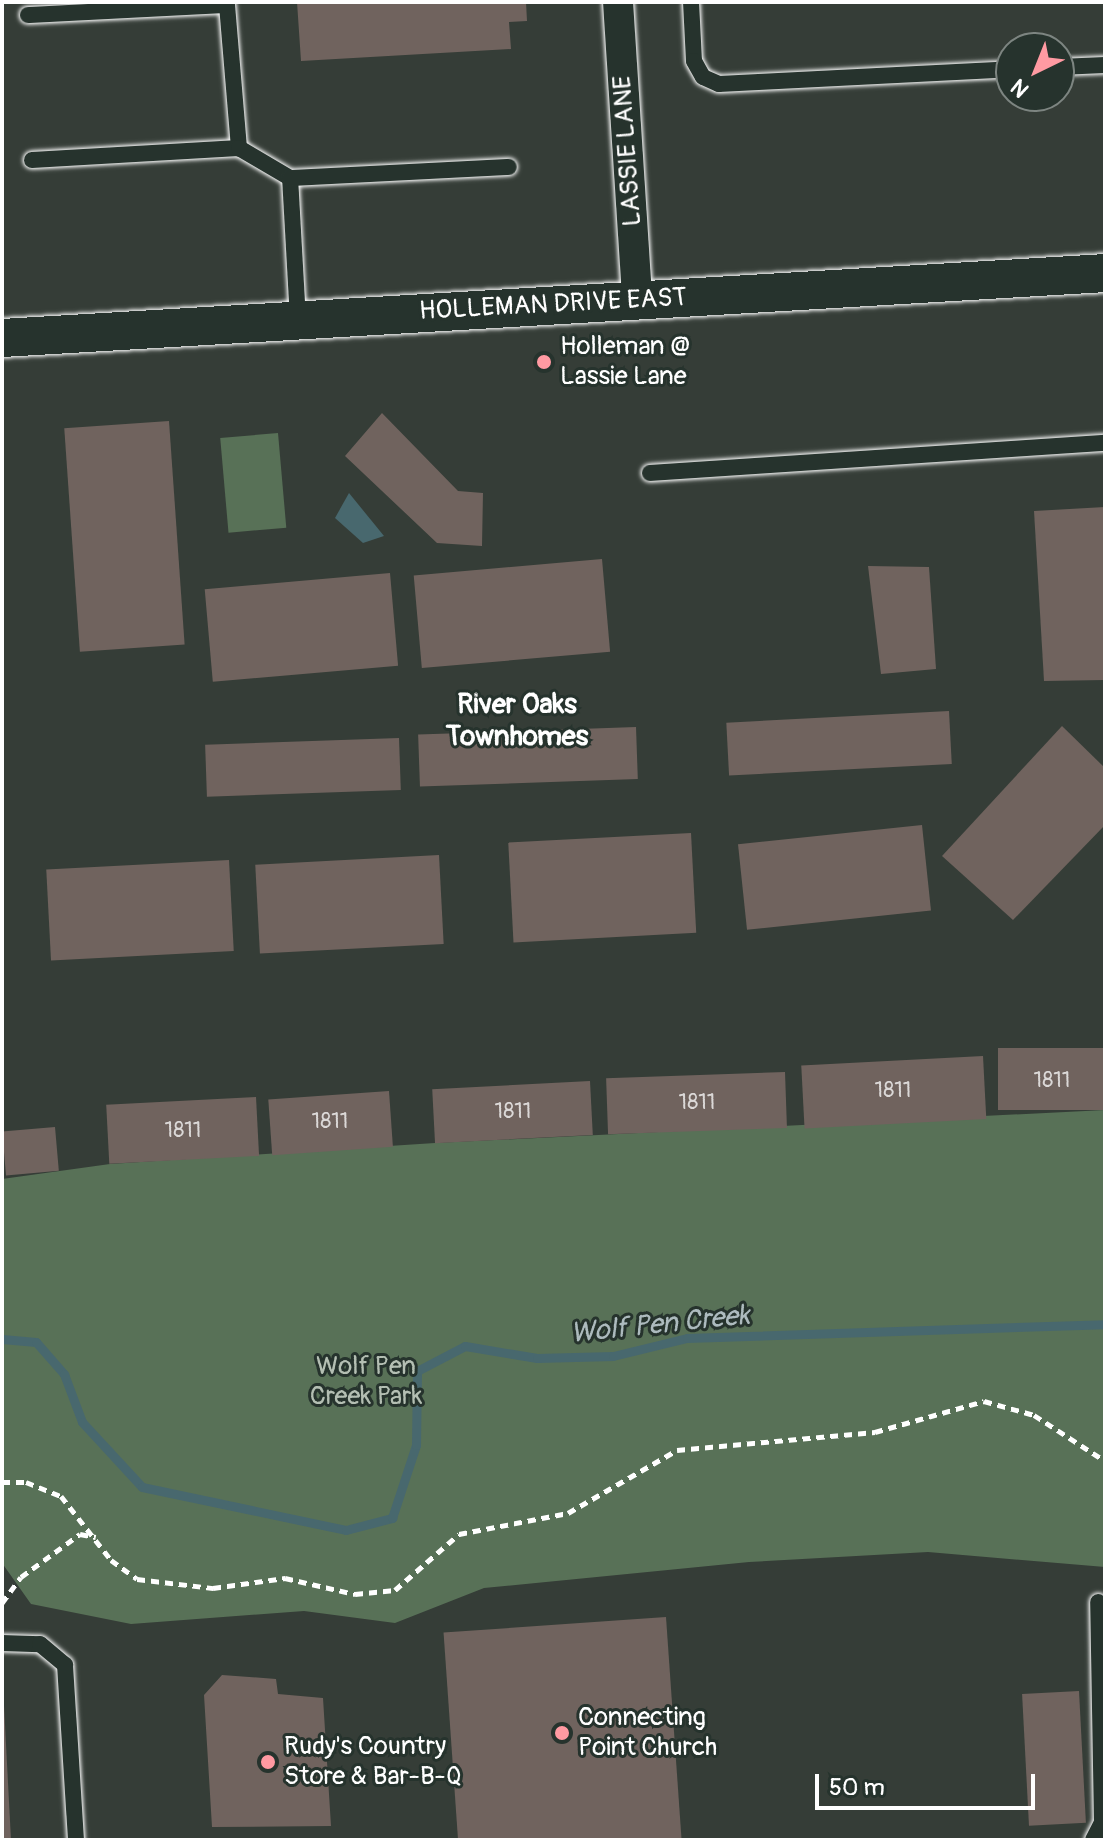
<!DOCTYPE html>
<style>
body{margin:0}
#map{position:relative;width:1107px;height:1842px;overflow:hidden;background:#353d37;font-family:Pangolin,sans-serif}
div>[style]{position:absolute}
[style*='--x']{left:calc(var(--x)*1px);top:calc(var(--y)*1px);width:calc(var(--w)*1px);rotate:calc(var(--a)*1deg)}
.green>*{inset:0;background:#587157;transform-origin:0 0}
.water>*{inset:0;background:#48686e}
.stream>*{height:9px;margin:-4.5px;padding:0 4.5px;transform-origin:4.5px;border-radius:4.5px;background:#48686e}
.building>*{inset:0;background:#70635e;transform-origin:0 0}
.path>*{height:5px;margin-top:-2.5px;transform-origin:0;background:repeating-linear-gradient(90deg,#fff 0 8px,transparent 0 14px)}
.roads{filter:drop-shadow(0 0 2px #fff) drop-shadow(0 0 2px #fff)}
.service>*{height:16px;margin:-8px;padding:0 8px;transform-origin:8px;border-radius:8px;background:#26332d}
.minor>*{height:30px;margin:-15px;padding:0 15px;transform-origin:15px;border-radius:15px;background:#26332d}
.tertiary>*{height:38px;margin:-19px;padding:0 19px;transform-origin:19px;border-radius:19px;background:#26332d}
.dots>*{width:22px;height:22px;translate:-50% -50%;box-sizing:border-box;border:4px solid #26332d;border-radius:50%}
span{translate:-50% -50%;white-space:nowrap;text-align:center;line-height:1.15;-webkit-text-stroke:6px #26332d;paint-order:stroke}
.number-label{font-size:22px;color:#dbd8d7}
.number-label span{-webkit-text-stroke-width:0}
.street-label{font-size:26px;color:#fff}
.poi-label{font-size:26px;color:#fff}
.left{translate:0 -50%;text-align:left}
.park-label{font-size:26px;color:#b4bfb3}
.neighbourhood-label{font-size:28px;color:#fff;font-weight:700}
.water-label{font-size:28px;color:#adbbbe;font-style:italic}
.frame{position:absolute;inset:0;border:4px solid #fff;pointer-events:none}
.north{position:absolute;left:995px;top:32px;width:80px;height:80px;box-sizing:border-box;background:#26332d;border:2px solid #7d8581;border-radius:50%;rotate:223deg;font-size:22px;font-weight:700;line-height:32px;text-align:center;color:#fff}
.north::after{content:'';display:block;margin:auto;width:28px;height:36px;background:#ff9aa2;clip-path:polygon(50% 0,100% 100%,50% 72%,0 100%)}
.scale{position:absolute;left:815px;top:1774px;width:220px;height:36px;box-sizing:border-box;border:4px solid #fff;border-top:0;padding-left:10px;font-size:24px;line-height:28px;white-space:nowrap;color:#fff;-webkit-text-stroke:6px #26332d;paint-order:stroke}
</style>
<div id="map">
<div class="green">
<div style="left:278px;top:433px;width:95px;height:58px;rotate:85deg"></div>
<div style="clip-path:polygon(1105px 1110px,1105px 1567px,928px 1552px,749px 1562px,484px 1588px,395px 1623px,304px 1611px,131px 1624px,31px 1604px,2px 1563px,2px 1179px,110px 1164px,435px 1143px)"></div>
</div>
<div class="water">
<div style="clip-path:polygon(349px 493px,384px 536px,363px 543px,335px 518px)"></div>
</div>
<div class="stream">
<div style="--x:2;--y:1339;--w:34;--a:5"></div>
<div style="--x:36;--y:1342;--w:43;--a:48.8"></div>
<div style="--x:64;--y:1374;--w:51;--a:69.4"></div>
<div style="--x:82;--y:1422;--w:88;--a:47.3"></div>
<div style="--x:142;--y:1487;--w:208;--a:11.9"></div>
<div style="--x:346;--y:1530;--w:48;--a:-14.6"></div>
<div style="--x:392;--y:1518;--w:77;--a:-71.8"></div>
<div style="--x:416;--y:1445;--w:74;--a:-89.2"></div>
<div style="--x:417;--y:1371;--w:54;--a:-27.5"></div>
<div style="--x:465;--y:1346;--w:73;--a:9.5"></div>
<div style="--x:537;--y:1358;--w:76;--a:-1.5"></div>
<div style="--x:613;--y:1356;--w:76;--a:-13.7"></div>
<div style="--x:687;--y:1338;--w:418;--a:-1.9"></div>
</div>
<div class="building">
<div style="clip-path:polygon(297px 2px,526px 2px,527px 21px,509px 22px,511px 49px,301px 61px)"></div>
<div style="clip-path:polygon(382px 413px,458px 491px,483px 493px,482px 546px,437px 543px,345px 456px)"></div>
<div style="left:169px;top:421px;width:224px;height:105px;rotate:86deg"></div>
<div style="clip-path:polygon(1105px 507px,1105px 680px,1044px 681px,1034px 511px)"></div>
<div style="left:602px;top:559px;width:93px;height:189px;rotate:85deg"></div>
<div style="clip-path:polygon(868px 566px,929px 567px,936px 669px,881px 674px)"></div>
<div style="left:390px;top:573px;width:93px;height:186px;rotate:85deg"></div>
<div style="left:949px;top:711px;width:53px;height:223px;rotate:87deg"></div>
<div style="clip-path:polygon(1062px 726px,1105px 768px,1105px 825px,1013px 920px,942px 856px)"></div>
<div style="left:636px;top:727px;width:52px;height:218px;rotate:88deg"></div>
<div style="left:399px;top:738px;width:52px;height:194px;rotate:88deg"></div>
<div style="left:922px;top:825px;width:86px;height:185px;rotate:84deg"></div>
<div style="left:691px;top:833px;width:100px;height:183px;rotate:87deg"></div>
<div style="left:439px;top:855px;width:89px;height:184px;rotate:87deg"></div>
<div style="left:229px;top:860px;width:91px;height:183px;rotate:87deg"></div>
<div style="left:1105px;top:1048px;width:62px;height:107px;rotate:90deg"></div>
<div style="left:983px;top:1056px;width:63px;height:182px;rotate:87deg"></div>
<div style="left:785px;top:1072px;width:56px;height:179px;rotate:88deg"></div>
<div style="left:590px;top:1081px;width:54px;height:158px;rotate:87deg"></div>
<div style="left:389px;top:1091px;width:56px;height:121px;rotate:86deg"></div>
<div style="left:256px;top:1097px;width:59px;height:150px;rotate:87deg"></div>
<div style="left:55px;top:1127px;width:44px;height:53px;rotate:85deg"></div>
<div style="left:666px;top:1617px;width:224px;height:223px;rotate:86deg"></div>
<div style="clip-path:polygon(222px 1675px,276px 1679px,278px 1694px,323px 1698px,331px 1826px,212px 1827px,204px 1695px)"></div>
<div style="left:1079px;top:1691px;width:132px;height:57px;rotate:87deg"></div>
<div style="clip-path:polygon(2px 1706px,4px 1706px,11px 1840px,2px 1840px)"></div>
</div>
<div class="path">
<div style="--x:2;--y:1482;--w:24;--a:0"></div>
<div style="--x:26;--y:1482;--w:38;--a:22"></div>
<div style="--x:61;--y:1496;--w:81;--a:52"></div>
<div style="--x:111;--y:1560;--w:32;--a:36"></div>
<div style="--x:137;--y:1579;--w:77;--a:6.8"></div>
<div style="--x:213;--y:1588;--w:73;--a:-7.9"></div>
<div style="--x:285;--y:1578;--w:72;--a:12.9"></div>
<div style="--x:355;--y:1594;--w:40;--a:-5.7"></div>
<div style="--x:395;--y:1590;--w:85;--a:-41.2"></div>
<div style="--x:459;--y:1534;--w:111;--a:-10.9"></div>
<div style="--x:568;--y:1513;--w:126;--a:-30"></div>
<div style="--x:677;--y:1450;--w:199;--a:-5.2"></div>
<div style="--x:875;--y:1432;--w:113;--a:-15.9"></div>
<div style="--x:984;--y:1401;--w:52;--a:15.6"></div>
<div style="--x:1034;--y:1415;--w:85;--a:32.9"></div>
<div style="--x:2;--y:1603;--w:32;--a:-54"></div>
<div style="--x:21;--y:1577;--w:73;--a:-36.1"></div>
<div style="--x:80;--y:1534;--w:16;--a:11"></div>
</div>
<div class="roads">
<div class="service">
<div style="--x:691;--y:2;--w:59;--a:87.1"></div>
<div style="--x:694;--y:61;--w:18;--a:61"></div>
<div style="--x:703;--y:77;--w:17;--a:24"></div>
<div style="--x:719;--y:84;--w:292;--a:-2.9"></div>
<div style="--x:28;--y:15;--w:199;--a:-2.9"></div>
<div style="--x:227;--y:5;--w:144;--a:85.2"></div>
<div style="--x:1059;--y:67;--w:46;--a:-2.5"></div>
<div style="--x:32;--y:160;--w:207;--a:-3.3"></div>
<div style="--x:239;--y:148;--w:59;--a:30.5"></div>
<div style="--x:298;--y:320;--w:142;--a:-93.2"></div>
<div style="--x:290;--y:178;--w:219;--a:-2.9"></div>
<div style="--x:650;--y:473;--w:456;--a:-3.8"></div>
<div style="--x:2;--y:1643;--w:38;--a:2"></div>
<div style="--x:40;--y:1644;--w:33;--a:40"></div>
<div style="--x:65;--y:1665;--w:175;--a:86.4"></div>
<div style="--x:1093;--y:1840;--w:20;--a:-63"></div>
<div style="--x:1102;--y:1822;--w:220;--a:-91"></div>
</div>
<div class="minor">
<div style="--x:618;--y:2;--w:298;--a:86.3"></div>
</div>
<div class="tertiary">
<div style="--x:2;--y:338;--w:1105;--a:-3.37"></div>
</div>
</div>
<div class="dots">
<div style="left:544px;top:362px;background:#ff9aa2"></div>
<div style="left:562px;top:1733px;background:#ff9aa2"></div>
<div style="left:268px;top:1762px;background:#ff9aa2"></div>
</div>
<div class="number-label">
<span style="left:1052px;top:1081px">1811</span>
<span style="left:893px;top:1091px">1811</span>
<span style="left:697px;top:1103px">1811</span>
<span style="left:513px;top:1112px">1811</span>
<span style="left:330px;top:1122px">1811</span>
<span style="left:183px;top:1131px">1811</span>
</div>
<div class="street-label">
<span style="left:628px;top:151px;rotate:-94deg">LASSIE LANE</span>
<span style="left:553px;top:305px;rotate:-3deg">HOLLEMAN DRIVE EAST</span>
</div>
<div class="poi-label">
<span class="left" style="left:560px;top:362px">Holleman @<br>Lassie Lane</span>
<span class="left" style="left:578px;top:1733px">Connecting<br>Point Church</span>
<span class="left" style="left:284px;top:1762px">Rudy's Country<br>Store &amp; Bar-B-Q</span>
</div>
<div class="park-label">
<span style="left:366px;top:1382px">Wolf Pen<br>Creek Park</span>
</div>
<div class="neighbourhood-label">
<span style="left:517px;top:721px">River Oaks<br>Townhomes</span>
</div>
<div class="water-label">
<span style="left:660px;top:1325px;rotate:-6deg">Wolf Pen Creek</span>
</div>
<div class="frame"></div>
<div class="north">N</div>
<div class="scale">50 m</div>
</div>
